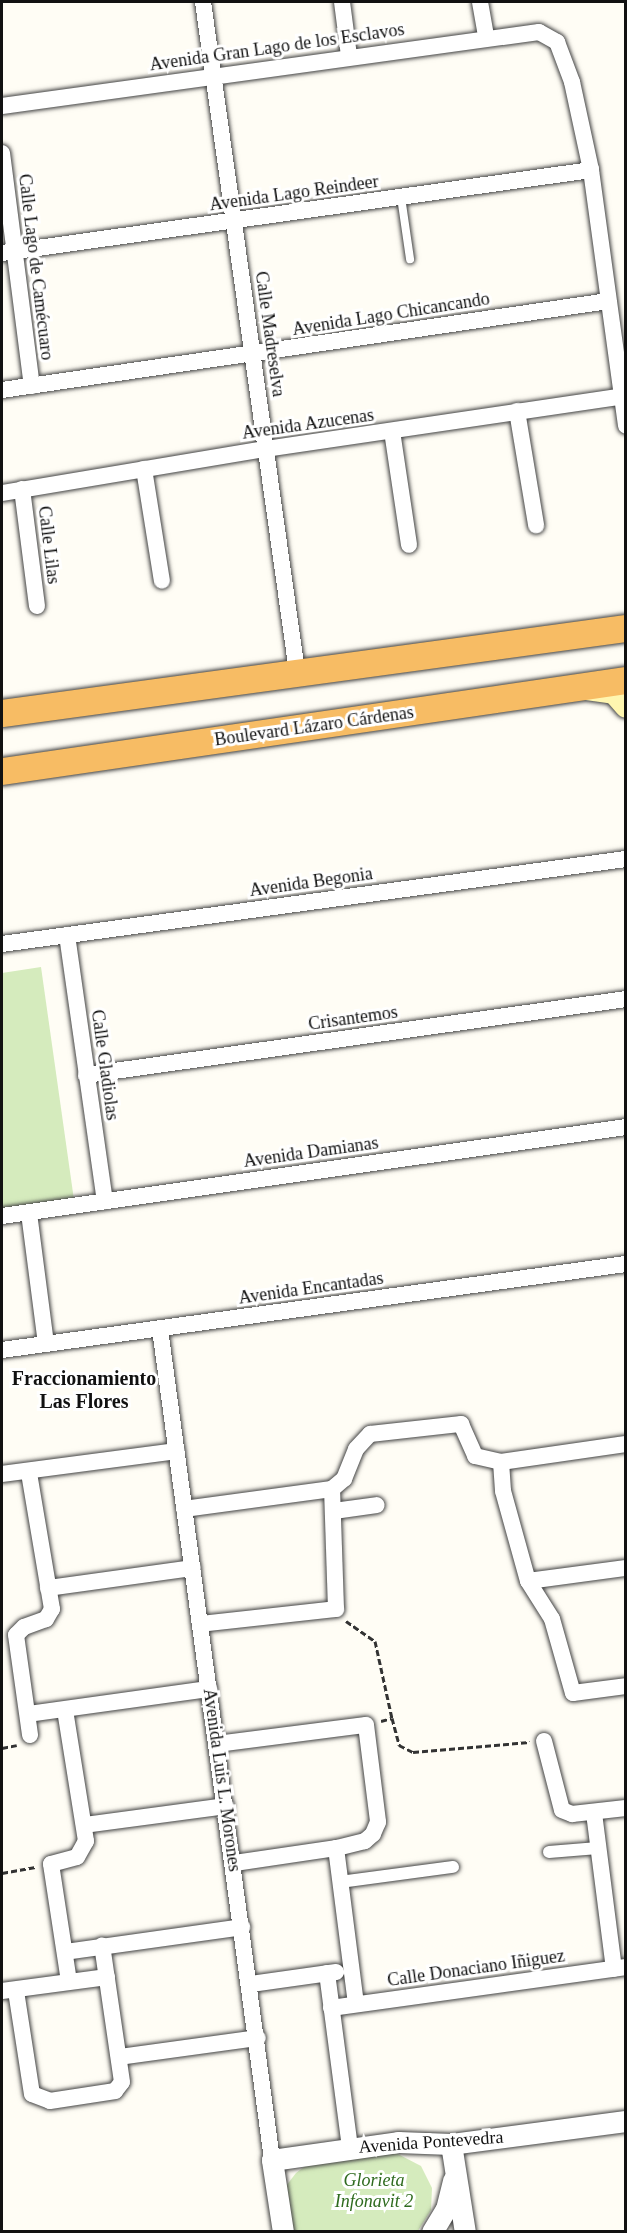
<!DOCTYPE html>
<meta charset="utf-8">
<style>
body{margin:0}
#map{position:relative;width:627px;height:2233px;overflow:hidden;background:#fffdf5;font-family:"Times New Roman",serif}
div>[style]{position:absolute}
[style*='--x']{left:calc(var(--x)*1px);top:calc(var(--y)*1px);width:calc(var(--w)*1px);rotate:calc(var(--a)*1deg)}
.green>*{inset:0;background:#d5ebbd}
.path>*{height:3px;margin-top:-1.5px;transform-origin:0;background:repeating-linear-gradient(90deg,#333 0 6px,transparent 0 9px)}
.roads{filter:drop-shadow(0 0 2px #444) drop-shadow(0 0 2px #444)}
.service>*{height:8px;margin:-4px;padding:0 4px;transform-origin:4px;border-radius:4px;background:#fff}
.pedestrian>*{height:12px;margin:-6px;padding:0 6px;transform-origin:6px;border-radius:6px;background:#fff}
.minor>*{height:16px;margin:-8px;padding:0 8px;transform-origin:8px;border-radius:8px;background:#fff}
.tertiary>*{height:21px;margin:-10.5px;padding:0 10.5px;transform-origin:10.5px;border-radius:10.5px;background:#fff}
.secondary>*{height:22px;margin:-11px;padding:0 11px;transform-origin:11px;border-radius:11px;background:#fff6b0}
.trunk>*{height:27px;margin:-13.5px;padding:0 13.5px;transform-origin:13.5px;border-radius:13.5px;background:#f7bc64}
span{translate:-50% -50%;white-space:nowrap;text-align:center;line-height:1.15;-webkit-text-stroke:6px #fff;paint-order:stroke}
.street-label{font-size:18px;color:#111}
.park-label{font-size:18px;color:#2f6b1f;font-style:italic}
.neighbourhood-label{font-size:20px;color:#111;font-weight:700}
.frame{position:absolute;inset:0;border:3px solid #111;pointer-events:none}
</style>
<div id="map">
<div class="green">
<div style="clip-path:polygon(41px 967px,74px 1200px,2px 1210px,2px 973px)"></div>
<div style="clip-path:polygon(394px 2152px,421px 2166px,432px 2188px,431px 2210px,418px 2231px,290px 2232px,286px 2186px,296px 2173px,308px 2164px)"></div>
</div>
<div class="path">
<div style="--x:346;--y:1621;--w:35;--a:35"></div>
<div style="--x:375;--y:1641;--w:79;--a:77.6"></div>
<div style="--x:381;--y:1721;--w:11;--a:-15"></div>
<div style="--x:392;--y:1718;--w:28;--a:75"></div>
<div style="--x:399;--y:1745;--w:16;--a:27"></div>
<div style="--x:413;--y:1752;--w:117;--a:-4.9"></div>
<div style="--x:2;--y:1748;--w:15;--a:-11"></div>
<div style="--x:2;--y:1873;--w:34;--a:-10"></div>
</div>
<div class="roads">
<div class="service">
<div style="--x:401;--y:197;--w:63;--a:81.7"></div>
</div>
<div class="pedestrian">
<div style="--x:549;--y:1852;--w:49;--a:-4.7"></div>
<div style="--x:340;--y:1882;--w:114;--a:-7.6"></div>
</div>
<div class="minor">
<div style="--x:203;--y:2;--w:677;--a:82.01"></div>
<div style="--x:342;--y:2;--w:54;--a:82.6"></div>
<div style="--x:480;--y:2;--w:36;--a:80"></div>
<div style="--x:2;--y:106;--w:542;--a:-7.85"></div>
<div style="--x:539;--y:32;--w:21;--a:29"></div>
<div style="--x:557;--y:42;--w:43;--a:69.4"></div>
<div style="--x:572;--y:82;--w:90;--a:77.8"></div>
<div style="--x:591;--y:170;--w:258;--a:82.2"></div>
<div style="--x:2;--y:153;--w:235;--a:82.7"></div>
<div style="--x:2;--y:253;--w:595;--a:-8.02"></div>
<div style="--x:2;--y:390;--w:613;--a:-8.35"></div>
<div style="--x:517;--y:411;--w:116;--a:80.5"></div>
<div style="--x:392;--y:431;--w:115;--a:81.5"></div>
<div style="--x:144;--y:469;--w:113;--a:80.9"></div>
<div style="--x:22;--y:489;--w:118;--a:82.7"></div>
<div style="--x:2;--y:493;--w:268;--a:-9.5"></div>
<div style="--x:266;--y:449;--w:358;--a:-8.4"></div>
<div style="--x:67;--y:935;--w:269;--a:81.9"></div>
<div style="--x:2;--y:944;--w:630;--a:-7.76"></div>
<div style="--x:86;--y:1075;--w:545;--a:-8.01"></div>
<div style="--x:29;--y:1213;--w:132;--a:82.6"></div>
<div style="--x:2;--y:1216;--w:630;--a:-8.12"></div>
<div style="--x:160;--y:1329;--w:839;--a:82.32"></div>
<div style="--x:2;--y:1350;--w:630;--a:-7.85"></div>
<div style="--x:501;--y:1462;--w:29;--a:86"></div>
<div style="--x:503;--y:1491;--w:93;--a:74.5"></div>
<div style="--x:528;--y:1581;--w:45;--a:57.7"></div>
<div style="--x:552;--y:1619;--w:77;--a:74.2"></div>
<div style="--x:573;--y:1693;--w:53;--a:-7.5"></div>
<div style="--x:29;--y:1473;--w:138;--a:80.4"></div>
<div style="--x:52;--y:1609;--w:12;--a:121"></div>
<div style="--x:46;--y:1619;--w:23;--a:160"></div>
<div style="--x:24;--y:1627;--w:11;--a:135"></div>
<div style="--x:16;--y:1635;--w:101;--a:82"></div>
<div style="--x:2;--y:1474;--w:176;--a:-7.5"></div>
<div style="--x:184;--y:1509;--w:149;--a:-7.7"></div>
<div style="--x:332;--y:1489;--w:16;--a:-40"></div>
<div style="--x:344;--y:1479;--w:32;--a:-68"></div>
<div style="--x:356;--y:1449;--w:21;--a:-47"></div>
<div style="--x:370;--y:1434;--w:92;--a:-6.3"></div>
<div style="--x:461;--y:1424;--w:35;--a:66"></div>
<div style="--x:475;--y:1456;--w:27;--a:13"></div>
<div style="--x:501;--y:1462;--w:126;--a:-8.2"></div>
<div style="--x:334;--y:1511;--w:43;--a:-7.9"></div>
<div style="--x:528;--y:1581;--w:99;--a:-7.6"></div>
<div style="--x:48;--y:1588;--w:146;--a:-7.9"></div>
<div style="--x:200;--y:1624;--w:137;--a:-6.3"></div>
<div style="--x:336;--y:1609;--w:120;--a:-91.9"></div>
<div style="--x:65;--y:1710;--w:133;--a:80.9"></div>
<div style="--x:86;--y:1841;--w:18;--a:119"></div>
<div style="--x:77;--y:1857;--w:27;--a:165"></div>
<div style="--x:51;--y:1864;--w:119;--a:81.3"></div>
<div style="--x:28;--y:1714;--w:183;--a:-7.9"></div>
<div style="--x:544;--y:1741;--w:71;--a:75.4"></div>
<div style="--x:562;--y:1810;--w:11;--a:22"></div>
<div style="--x:572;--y:1814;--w:54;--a:-6.3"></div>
<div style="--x:217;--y:1744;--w:150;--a:-7.3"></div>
<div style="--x:366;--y:1725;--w:98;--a:82.9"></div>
<div style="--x:378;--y:1822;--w:13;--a:113"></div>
<div style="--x:373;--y:1834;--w:11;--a:139"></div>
<div style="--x:365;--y:1841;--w:30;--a:166"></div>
<div style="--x:336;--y:1848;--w:103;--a:171.6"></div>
<div style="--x:594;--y:1813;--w:157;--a:82.7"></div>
<div style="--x:84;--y:1825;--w:143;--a:-7.6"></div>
<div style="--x:336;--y:1848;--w:157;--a:82.7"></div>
<div style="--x:65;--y:1952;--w:179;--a:-8"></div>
<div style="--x:327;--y:1973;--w:177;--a:82.5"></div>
<div style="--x:251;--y:1984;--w:86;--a:-8"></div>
<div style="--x:2;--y:1991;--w:106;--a:-7.6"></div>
<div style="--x:16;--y:1991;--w:104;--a:81.2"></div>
<div style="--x:32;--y:2094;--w:19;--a:21"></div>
<div style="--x:50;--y:2101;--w:66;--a:-8.7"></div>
<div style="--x:115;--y:2091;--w:11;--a:-52"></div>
<div style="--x:122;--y:2082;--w:138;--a:-98.3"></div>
<div style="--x:331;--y:2008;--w:298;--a:-7.9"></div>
<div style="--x:119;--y:2057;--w:140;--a:-7.8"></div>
</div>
<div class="tertiary">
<div style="--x:451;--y:2144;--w:89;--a:81"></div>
<div style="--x:283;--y:2232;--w:73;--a:-98.7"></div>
<div style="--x:272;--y:2160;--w:127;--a:-8.1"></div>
<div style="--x:398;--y:2142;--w:53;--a:2.2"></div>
<div style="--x:451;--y:2144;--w:177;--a:-7.5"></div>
<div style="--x:432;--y:2232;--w:27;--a:-59"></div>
<div style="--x:446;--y:2209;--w:30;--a:-76"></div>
</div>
<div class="secondary">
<div style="--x:587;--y:689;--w:27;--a:8"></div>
<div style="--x:614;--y:693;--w:18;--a:49"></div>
</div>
<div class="trunk">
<div style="--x:2;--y:713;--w:630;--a:-7.76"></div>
<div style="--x:2;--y:771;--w:631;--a:-8.3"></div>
</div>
</div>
<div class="street-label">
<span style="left:277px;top:47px;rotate:-8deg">Avenida Gran Lago de los Esclavos</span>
<span style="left:294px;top:193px;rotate:-8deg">Avenida Lago Reindeer</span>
<span style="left:36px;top:267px;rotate:83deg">Calle Lago de Camécuaro</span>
<span style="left:391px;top:314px;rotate:-9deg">Avenida Lago Chicancando</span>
<span style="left:270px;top:334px;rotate:82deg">Calle Madreselva</span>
<span style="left:308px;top:424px;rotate:-8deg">Avenida Azucenas</span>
<span style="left:49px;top:545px;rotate:83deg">Calle Lilas</span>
<span style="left:314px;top:726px;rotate:-8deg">Boulevard Lázaro Cárdenas</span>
<span style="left:311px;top:882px;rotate:-8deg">Avenida Begonia</span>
<span style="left:353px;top:1018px;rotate:-8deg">Crisantemos</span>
<span style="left:105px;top:1065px;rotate:82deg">Calle Gladiolas</span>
<span style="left:311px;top:1152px;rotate:-8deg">Avenida Damianas</span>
<span style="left:311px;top:1288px;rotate:-8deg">Avenida Encantadas</span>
<span style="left:222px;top:1780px;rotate:82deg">Avenida Luis L. Morones</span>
<span style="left:476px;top:1968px;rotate:-8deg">Calle Donaciano Iñiguez</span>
<span style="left:431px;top:2142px;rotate:-4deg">Avenida Pontevedra</span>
</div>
<div class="park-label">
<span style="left:374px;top:2191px">Glorieta<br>Infonavit 2</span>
</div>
<div class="neighbourhood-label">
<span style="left:84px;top:1390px">Fraccionamiento<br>Las Flores</span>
</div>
<div class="frame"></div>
</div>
